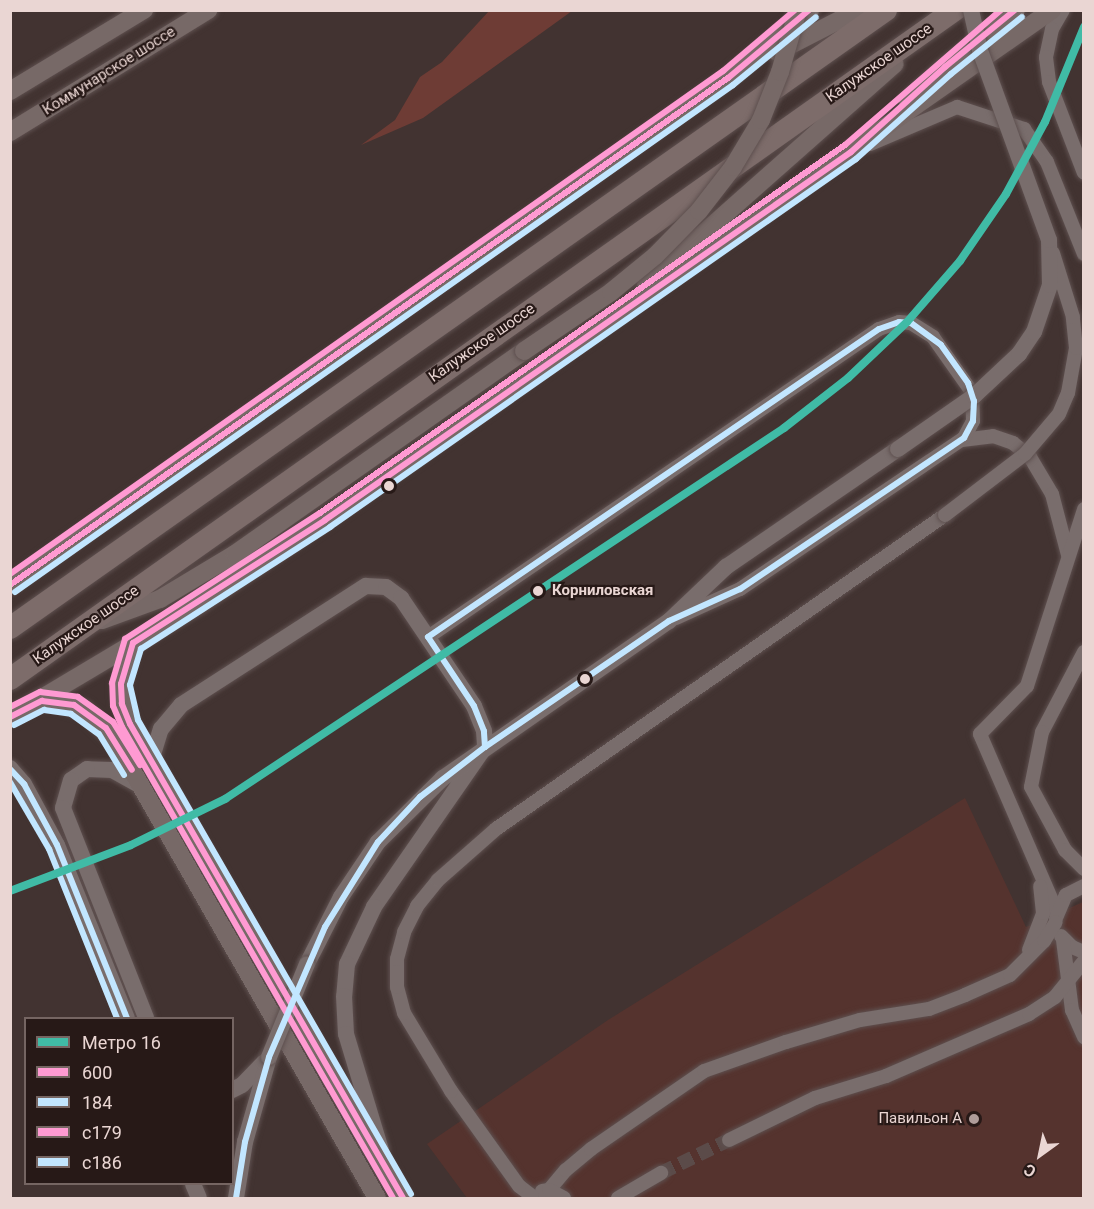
<!DOCTYPE html>
<meta charset="utf-8">
<style>
body{margin:0}
#map{position:relative;width:1094px;height:1209px;overflow:hidden;background:#423331;font-family:Roboto,sans-serif}
div>[style]{position:absolute}
[style*='--x']{left:calc(var(--x)*1px);top:calc(var(--y)*1px);width:calc(var(--w)*1px);rotate:calc(var(--a)*1deg)}
.built>*{inset:0;background:#55332e}
.green>*{inset:0;background:#6e3c35}
.minor-tunnel>*{height:14px;margin-top:-7px;transform-origin:0;background:repeating-linear-gradient(90deg,#5b4b49 0 14px,transparent 0 21px)}
.roads{filter:drop-shadow(0 0 2px #5e504f) drop-shadow(0 0 2px #5e504f)}
.minor>*{height:14px;margin:-7px;padding:0 7px;transform-origin:7px;border-radius:7px;background:#796d6c}
.tertiary>*{height:16px;margin:-8px;padding:0 8px;transform-origin:8px;border-radius:8px;background:#796d6c}
.secondary>*{height:18px;margin:-9px;padding:0 9px;transform-origin:9px;border-radius:9px;background:#776967}
.trunk>*{height:22px;margin:-11px;padding:0 11px;transform-origin:11px;border-radius:11px;background:#7d6c6a}
.bridges{filter:drop-shadow(0 0 2px #5e504f) drop-shadow(0 0 2px #5e504f)}
.minor-bridge>*{height:14px;margin:-7px;padding:0 7px;transform-origin:7px;border-radius:7px;background:#796d6c}
.tertiary-bridge>*{height:16px;margin:-8px;padding:0 8px;transform-origin:8px;border-radius:8px;background:#796d6c}
.secondary-bridge>*{height:18px;margin:-9px;padding:0 9px;transform-origin:9px;border-radius:9px;background:#776967}
.bus-1>*{height:6px;margin:-3px;padding:0 3px;transform-origin:3px;border-radius:3px;background:#ff9ad2}
.bus-2>*{height:6px;margin:-3px;padding:0 3px;transform-origin:3px;border-radius:3px;background:#c2e6ff}
.bus-3>*{height:6px;margin:-3px;padding:0 3px;transform-origin:3px;border-radius:3px;background:#ff9ad2}
.bus-4>*{height:6px;margin:-3px;padding:0 3px;transform-origin:3px;border-radius:3px;background:#c2e6ff}
.bus-5>*{height:6px;margin:-3px;padding:0 3px;transform-origin:3px;border-radius:3px;background:#c2e6ff}
.metro-1>*{height:8px;margin:-4px;padding:0 4px;transform-origin:4px;border-radius:4px;background:#40bba6}
.dots>*{width:16px;height:16px;translate:-50% -50%;box-sizing:border-box;border:3px solid #271917;border-radius:50%}
span{translate:-50% -50%;white-space:nowrap;text-align:center;line-height:1.15;-webkit-text-stroke:4.5px #271917;paint-order:stroke}
.street-label{font-size:15px;color:#ead6d3}
.stop-label{font-size:15px;color:#ead6d3;font-weight:700}
.left{translate:0 -50%;text-align:left}
.poi-label{font-size:15px;color:#ead6d3}
.right{translate:-100% -50%;text-align:right}
.frame{position:absolute;inset:0;border:12px solid #ead6d3;pointer-events:none}
.legend{position:absolute;left:24px;top:1017px;width:210px;height:168px;box-sizing:border-box;background:#271917;border:2px solid #756562;margin:0;padding:8px 10px;list-style:none;font-size:18px;color:#ead6d3}
.legend li{display:flex;align-items:center;gap:12px;height:30px}
.legend b{width:30px;border:2px solid #756562}
.north{position:absolute;left:1010px;top:1125px;width:60px;height:60px;-webkit-text-stroke:4px #271917;paint-order:stroke;rotate:213deg;font-size:16px;font-weight:700;line-height:24px;text-align:center;color:#ead6d3}
.north::after{content:'';display:block;margin:auto;width:21px;height:27px;background:#ead6d3;clip-path:polygon(50% 0,100% 100%,50% 72%,0 100%)}
</style>
<div id="map">
<div class="built">
<div style="clip-path:polygon(965px 798px,1026px 927px,1083px 902px,1083px 1198px,467px 1198px,427px 1144px,608px 1020px)"></div>
</div>
<div class="green">
<div style="clip-path:polygon(489px 11px,572px 11px,423px 118px,361px 145px,395px 120px,420px 77px,442px 62px)"></div>
</div>
<div class="minor-tunnel">
<div style="--x:661;--y:1173;--w:76;--a:-25.9"></div>
</div>
<div class="roads">
<div class="minor">
<div style="--x:1063;--y:10;--w:22;--a:120"></div>
<div style="--x:1052;--y:29;--w:29;--a:102"></div>
<div style="--x:1046;--y:57;--w:25;--a:83"></div>
<div style="--x:1049;--y:82;--w:97;--a:69"></div>
<div style="--x:870;--y:144;--w:95;--a:-23"></div>
<div style="--x:957;--y:107;--w:71;--a:18.2"></div>
<div style="--x:1024;--y:129;--w:40;--a:55.1"></div>
<div style="--x:1047;--y:162;--w:99;--a:68.1"></div>
<div style="--x:962;--y:440;--w:31;--a:-7"></div>
<div style="--x:993;--y:436;--w:21;--a:19"></div>
<div style="--x:1013;--y:443;--w:22;--a:39"></div>
<div style="--x:1030;--y:457;--w:43;--a:59.3"></div>
<div style="--x:1052;--y:494;--w:63;--a:75.3"></div>
<div style="--x:428;--y:637;--w:546;--a:-34.33"></div>
<div style="--x:879;--y:329;--w:21;--a:-19"></div>
<div style="--x:899;--y:322;--w:12;--a:5"></div>
<div style="--x:911;--y:323;--w:26;--a:32"></div>
<div style="--x:933;--y:337;--w:67;--a:54.7"></div>
<div style="--x:972;--y:392;--w:29;--a:88"></div>
<div style="--x:973;--y:421;--w:19;--a:118"></div>
<div style="--x:964;--y:438;--w:270;--a:146"></div>
<div style="--x:740;--y:589;--w:70;--a:155.6"></div>
<div style="--x:1084;--y:652;--w:90;--a:117.7"></div>
<div style="--x:1042;--y:732;--w:56;--a:101.3"></div>
<div style="--x:1031;--y:787;--w:72;--a:61.6"></div>
<div style="--x:1065;--y:850;--w:27;--a:45"></div>
<div style="--x:1057;--y:912;--w:194;--a:-113.4"></div>
<div style="--x:980;--y:734;--w:67;--a:-45.6"></div>
<div style="--x:1027;--y:686;--w:186;--a:-72.1"></div>
<div style="--x:1056;--y:918;--w:25;--a:-67"></div>
<div style="--x:1066;--y:895;--w:20;--a:-27"></div>
<div style="--x:1061;--y:936;--w:16;--a:45"></div>
<div style="--x:1072;--y:947;--w:13;--a:23"></div>
<div style="--x:1063;--y:940;--w:71;--a:82.7"></div>
<div style="--x:1072;--y:1010;--w:30;--a:66"></div>
<div style="--x:1029;--y:950;--w:40;--a:-69"></div>
<div style="--x:1043;--y:913;--w:27;--a:-96"></div>
<div style="--x:729;--y:1140;--w:96;--a:-26"></div>
<div style="--x:815;--y:1098;--w:74;--a:-17.2"></div>
<div style="--x:886;--y:1076;--w:156;--a:-23.4"></div>
<div style="--x:1029;--y:1014;--w:31;--a:-33"></div>
<div style="--x:1055;--y:997;--w:46;--a:-51.1"></div>
<div style="--x:549;--y:1190;--w:26;--a:-50"></div>
<div style="--x:566;--y:1170;--w:33;--a:-40"></div>
<div style="--x:591;--y:1149;--w:137;--a:-34.6"></div>
<div style="--x:704;--y:1071;--w:87;--a:-19.5"></div>
<div style="--x:786;--y:1042;--w:77;--a:-16.6"></div>
<div style="--x:860;--y:1020;--w:70;--a:-9.1"></div>
<div style="--x:929;--y:1009;--w:39;--a:-21"></div>
<div style="--x:965;--y:995;--w:49;--a:-24"></div>
<div style="--x:1010;--y:975;--w:48;--a:-45"></div>
<div style="--x:1044;--y:941;--w:22;--a:-58"></div>
<div style="--x:542;--y:1191;--w:7;--a:-8"></div>
<div style="--x:549;--y:1190;--w:17;--a:28"></div>
<div style="--x:532;--y:1196;--w:16;--a:-142"></div>
<div style="--x:519;--y:1186;--w:117;--a:-125.6"></div>
<div style="--x:451;--y:1091;--w:91;--a:-121.1"></div>
<div style="--x:404;--y:1013;--w:27;--a:-105"></div>
<div style="--x:397;--y:987;--w:28;--a:-90"></div>
<div style="--x:397;--y:959;--w:28;--a:-75"></div>
<div style="--x:404;--y:932;--w:29;--a:-63"></div>
<div style="--x:417;--y:906;--w:33;--a:-51"></div>
<div style="--x:438;--y:880;--w:77;--a:-41.3"></div>
<div style="--x:496;--y:829;--w:548;--a:-34.97"></div>
<div style="--x:618;--y:1198;--w:50;--a:-30.2"></div>
</div>
<div class="tertiary">
<div style="--x:151;--y:761;--w:34;--a:-73"></div>
<div style="--x:161;--y:729;--w:31;--a:-50"></div>
<div style="--x:181;--y:705;--w:220;--a:-32.8"></div>
<div style="--x:366;--y:586;--w:20;--a:3"></div>
<div style="--x:386;--y:587;--w:19;--a:36"></div>
<div style="--x:401;--y:598;--w:130;--a:55.9"></div>
<div style="--x:474;--y:706;--w:27;--a:68"></div>
<div style="--x:484;--y:731;--w:16;--a:86"></div>
<div style="--x:485;--y:747;--w:195;--a:124.8"></div>
<div style="--x:374;--y:907;--w:63;--a:115.3"></div>
<div style="--x:347;--y:964;--w:32;--a:95"></div>
<div style="--x:344;--y:996;--w:38;--a:87"></div>
<div style="--x:346;--y:1034;--w:121;--a:73.2"></div>
<div style="--x:10;--y:768;--w:21;--a:49"></div>
<div style="--x:24;--y:784;--w:69;--a:61.6"></div>
<div style="--x:57;--y:845;--w:187;--a:68"></div>
<div style="--x:141;--y:786;--w:33;--a:-151"></div>
<div style="--x:112;--y:770;--w:25;--a:-178"></div>
<div style="--x:87;--y:769;--w:19;--a:145"></div>
<div style="--x:71;--y:780;--w:29;--a:106"></div>
<div style="--x:63;--y:808;--w:226;--a:68.4"></div>
<div style="--x:307;--y:964;--w:75;--a:-63.1"></div>
<div style="--x:341;--y:897;--w:66;--a:-56.1"></div>
<div style="--x:378;--y:842;--w:91;--a:-44.6"></div>
<div style="--x:443;--y:778;--w:275;--a:-34.8"></div>
<div style="--x:669;--y:621;--w:79;--a:-43.5"></div>
<div style="--x:726;--y:567;--w:209;--a:-34.5"></div>
<div style="--x:232;--y:1090;--w:11;--a:-27"></div>
<div style="--x:242;--y:1085;--w:32;--a:-46"></div>
<div style="--x:193;--y:1184;--w:15;--a:67"></div>
<div style="--x:236;--y:1198;--w:57;--a:-80.9"></div>
<div style="--x:245;--y:1142;--w:88;--a:-74.2"></div>
</div>
<div class="secondary">
<div style="--x:777;--y:52;--w:92;--a:-27.1"></div>
<div style="--x:10;--y:91;--w:157;--a:-31.2"></div>
<div style="--x:908;--y:101;--w:50;--a:-42.6"></div>
<div style="--x:945;--y:67;--w:91;--a:-38.8"></div>
<div style="--x:10;--y:132;--w:233;--a:-31.6"></div>
<div style="--x:646;--y:284;--w:332;--a:-41.5"></div>
<div style="--x:10;--y:585;--w:879;--a:-35.23"></div>
<div style="--x:728;--y:78;--w:107;--a:-39.7"></div>
<div style="--x:102;--y:620;--w:62;--a:-19.9"></div>
<div style="--x:160;--y:599;--w:87;--a:-31"></div>
<div style="--x:235;--y:554;--w:353;--a:-35.1"></div>
<div style="--x:133;--y:643;--w:43;--a:106.3"></div>
<div style="--x:121;--y:684;--w:20;--a:87"></div>
<div style="--x:122;--y:704;--w:22;--a:68"></div>
<div style="--x:130;--y:724;--w:547;--a:60.06"></div>
<div style="--x:38;--y:702;--w:14;--a:-8"></div>
<div style="--x:52;--y:700;--w:34;--a:17"></div>
<div style="--x:84;--y:710;--w:42;--a:44"></div>
<div style="--x:114;--y:739;--w:529;--a:60.19"></div>
<div style="--x:10;--y:717;--w:219;--a:-30.8"></div>
<div style="--x:198;--y:605;--w:153;--a:-33.8"></div>
<div style="--x:325;--y:520;--w:888;--a:-35.05"></div>
</div>
<div class="trunk">
<div style="--x:10;--y:628;--w:1072;--a:-35.2"></div>
<div style="--x:10;--y:679;--w:1158;--a:-35.3"></div>
</div>
</div>
<div class="bridges">
<div class="minor-bridge">
<div style="--x:945;--y:515;--w:101;--a:-37.3"></div>
<div style="--x:1025;--y:454;--w:52;--a:-49.6"></div>
<div style="--x:1059;--y:414;--w:23;--a:-67"></div>
<div style="--x:1068;--y:393;--w:46;--a:-79.9"></div>
<div style="--x:1076;--y:348;--w:31;--a:-96"></div>
<div style="--x:1073;--y:317;--w:67;--a:-107.4"></div>
</div>
<div class="tertiary-bridge">
<div style="--x:898;--y:449;--w:93;--a:-34.9"></div>
<div style="--x:974;--y:396;--w:62;--a:-43"></div>
<div style="--x:1019;--y:354;--w:27;--a:-56"></div>
<div style="--x:1034;--y:332;--w:50;--a:-71.2"></div>
<div style="--x:1050;--y:285;--w:45;--a:-91.3"></div>
<div style="--x:1049;--y:240;--w:202;--a:-110"></div>
<div style="--x:980;--y:50;--w:41;--a:-102.7"></div>
<div style="--x:269;--y:1057;--w:100;--a:-67.8"></div>
</div>
<div class="secondary-bridge">
<div style="--x:524;--y:351;--w:105;--a:-34.1"></div>
<div style="--x:611;--y:292;--w:57;--a:-39.3"></div>
<div style="--x:655;--y:256;--w:63;--a:-45.6"></div>
<div style="--x:699;--y:211;--w:56;--a:-52.3"></div>
<div style="--x:733;--y:167;--w:55;--a:-59.2"></div>
<div style="--x:761;--y:120;--w:52;--a:-68.4"></div>
<div style="--x:780;--y:72;--w:65;--a:-73.8"></div>
</div>
</div>
<div class="bus-1">
<div style="--x:10;--y:585;--w:879;--a:-35.23"></div>
<div style="--x:728;--y:78;--w:106;--a:-40"></div>
<div style="--x:10;--y:717;--w:36;--a:-27"></div>
<div style="--x:42;--y:701;--w:32;--a:7"></div>
<div style="--x:74;--y:705;--w:39;--a:36"></div>
<div style="--x:106;--y:728;--w:49;--a:58.2"></div>
<div style="--x:403;--y:1198;--w:547;--a:-119.94"></div>
<div style="--x:130;--y:724;--w:22;--a:-112"></div>
<div style="--x:122;--y:704;--w:20;--a:-93"></div>
<div style="--x:121;--y:684;--w:43;--a:-73.7"></div>
<div style="--x:133;--y:643;--w:228;--a:-32.6"></div>
<div style="--x:325;--y:520;--w:642;--a:-34.98"></div>
<div style="--x:851;--y:152;--w:127;--a:-42.1"></div>
<div style="--x:945;--y:67;--w:90;--a:-39.2"></div>
</div>
<div class="bus-2">
<div style="--x:15;--y:592;--w:879;--a:-35.23"></div>
<div style="--x:733;--y:85;--w:107;--a:-39.3"></div>
<div style="--x:14;--y:725;--w:34;--a:-27"></div>
<div style="--x:44;--y:710;--w:27;--a:8"></div>
<div style="--x:71;--y:714;--w:34;--a:36"></div>
<div style="--x:99;--y:734;--w:48;--a:58.6"></div>
<div style="--x:411;--y:1194;--w:547;--a:-119.94"></div>
<div style="--x:138;--y:720;--w:36;--a:-103"></div>
<div style="--x:130;--y:685;--w:38;--a:-73"></div>
<div style="--x:141;--y:649;--w:225;--a:-32.8"></div>
<div style="--x:330;--y:527;--w:642;--a:-34.98"></div>
<div style="--x:856;--y:159;--w:127;--a:-41.8"></div>
<div style="--x:951;--y:74;--w:91;--a:-38.8"></div>
</div>
<div class="bus-3">
<div style="--x:10;--y:574;--w:873;--a:-35.2"></div>
<div style="--x:723;--y:71;--w:94;--a:-40.3"></div>
<div style="--x:10;--y:707;--w:34;--a:-27"></div>
<div style="--x:40;--y:692;--w:38;--a:7"></div>
<div style="--x:78;--y:697;--w:43;--a:35.5"></div>
<div style="--x:113;--y:722;--w:51;--a:57.9"></div>
<div style="--x:393;--y:1198;--w:543;--a:-119.91"></div>
<div style="--x:122;--y:727;--w:23;--a:-113"></div>
<div style="--x:113;--y:706;--w:23;--a:-92"></div>
<div style="--x:112;--y:683;--w:46;--a:-73.5"></div>
<div style="--x:125;--y:639;--w:232;--a:-32.9"></div>
<div style="--x:320;--y:513;--w:641;--a:-35.03"></div>
<div style="--x:845;--y:145;--w:206;--a:-40.9"></div>
</div>
<div class="bus-4">
<div style="--x:899;--y:322;--w:12;--a:5"></div>
<div style="--x:911;--y:323;--w:37;--a:36"></div>
<div style="--x:941;--y:345;--w:47;--a:54.6"></div>
<div style="--x:968;--y:383;--w:19;--a:72"></div>
<div style="--x:974;--y:401;--w:20;--a:93"></div>
<div style="--x:973;--y:421;--w:19;--a:118"></div>
<div style="--x:964;--y:438;--w:270;--a:146"></div>
<div style="--x:740;--y:589;--w:78;--a:155.7"></div>
<div style="--x:669;--y:621;--w:223;--a:145.6"></div>
<div style="--x:485;--y:747;--w:16;--a:-94"></div>
<div style="--x:484;--y:731;--w:27;--a:-112"></div>
<div style="--x:474;--y:706;--w:83;--a:-123.7"></div>
<div style="--x:428;--y:637;--w:546;--a:-34.33"></div>
<div style="--x:879;--y:329;--w:21;--a:-19"></div>
<div style="--x:10;--y:769;--w:21;--a:47"></div>
<div style="--x:24;--y:784;--w:69;--a:61.6"></div>
<div style="--x:57;--y:845;--w:187;--a:68"></div>
<div style="--x:236;--y:1198;--w:57;--a:-80.9"></div>
<div style="--x:245;--y:1142;--w:88;--a:-74.2"></div>
<div style="--x:269;--y:1057;--w:142;--a:-66.7"></div>
<div style="--x:325;--y:927;--w:100;--a:-58.1"></div>
<div style="--x:378;--y:842;--w:62;--a:-47"></div>
<div style="--x:420;--y:797;--w:82;--a:-37.6"></div>
</div>
<div class="bus-5">
<div style="--x:10;--y:782;--w:78;--a:59.8"></div>
<div style="--x:49;--y:849;--w:182;--a:68.1"></div>
</div>
<div class="metro-1">
<div style="--x:10;--y:891;--w:129;--a:-20.8"></div>
<div style="--x:131;--y:845;--w:105;--a:-26.1"></div>
<div style="--x:225;--y:799;--w:671;--a:-33.57"></div>
<div style="--x:784;--y:428;--w:81;--a:-38"></div>
<div style="--x:848;--y:378;--w:81;--a:-43.5"></div>
<div style="--x:907;--y:322;--w:81;--a:-49"></div>
<div style="--x:960;--y:261;--w:81;--a:-55.5"></div>
<div style="--x:1006;--y:194;--w:82;--a:-61.6"></div>
<div style="--x:1045;--y:122;--w:103;--a:-67.7"></div>
</div>
<div class="dots">
<div style="left:389px;top:486px;background:#ead6d3"></div>
<div style="left:538px;top:591px;background:#ead6d3"></div>
<div style="left:585px;top:679px;background:#ead6d3"></div>
<div style="left:974px;top:1119px;background:#af9d9a"></div>
</div>
<div class="street-label">
<span style="left:879px;top:63px;rotate:-35deg">Калужское шоссе</span>
<span style="left:109px;top:71px;rotate:-32deg">Коммунарское шоссе</span>
<span style="left:482px;top:343px;rotate:-35deg">Калужское шоссе</span>
<span style="left:86px;top:625px;rotate:-35deg">Калужское шоссе</span>
</div>
<div class="stop-label">
<span class="left" style="left:552px;top:591px">Корниловская</span>
</div>
<div class="poi-label">
<span class="right" style="left:962px;top:1119px">Павильон А</span>
</div>
<div class="frame"></div>
<ul class="legend">
<li><b style="height:8px;background:#40bba6"></b>Метро 16</li>
<li><b style="height:8px;background:#ff9ad2"></b>600</li>
<li><b style="height:8px;background:#c2e6ff"></b>184</li>
<li><b style="height:8px;background:#ff9ad2"></b>с179</li>
<li><b style="height:8px;background:#c2e6ff"></b>с186</li>
</ul>
<div class="north">С</div>
</div>
